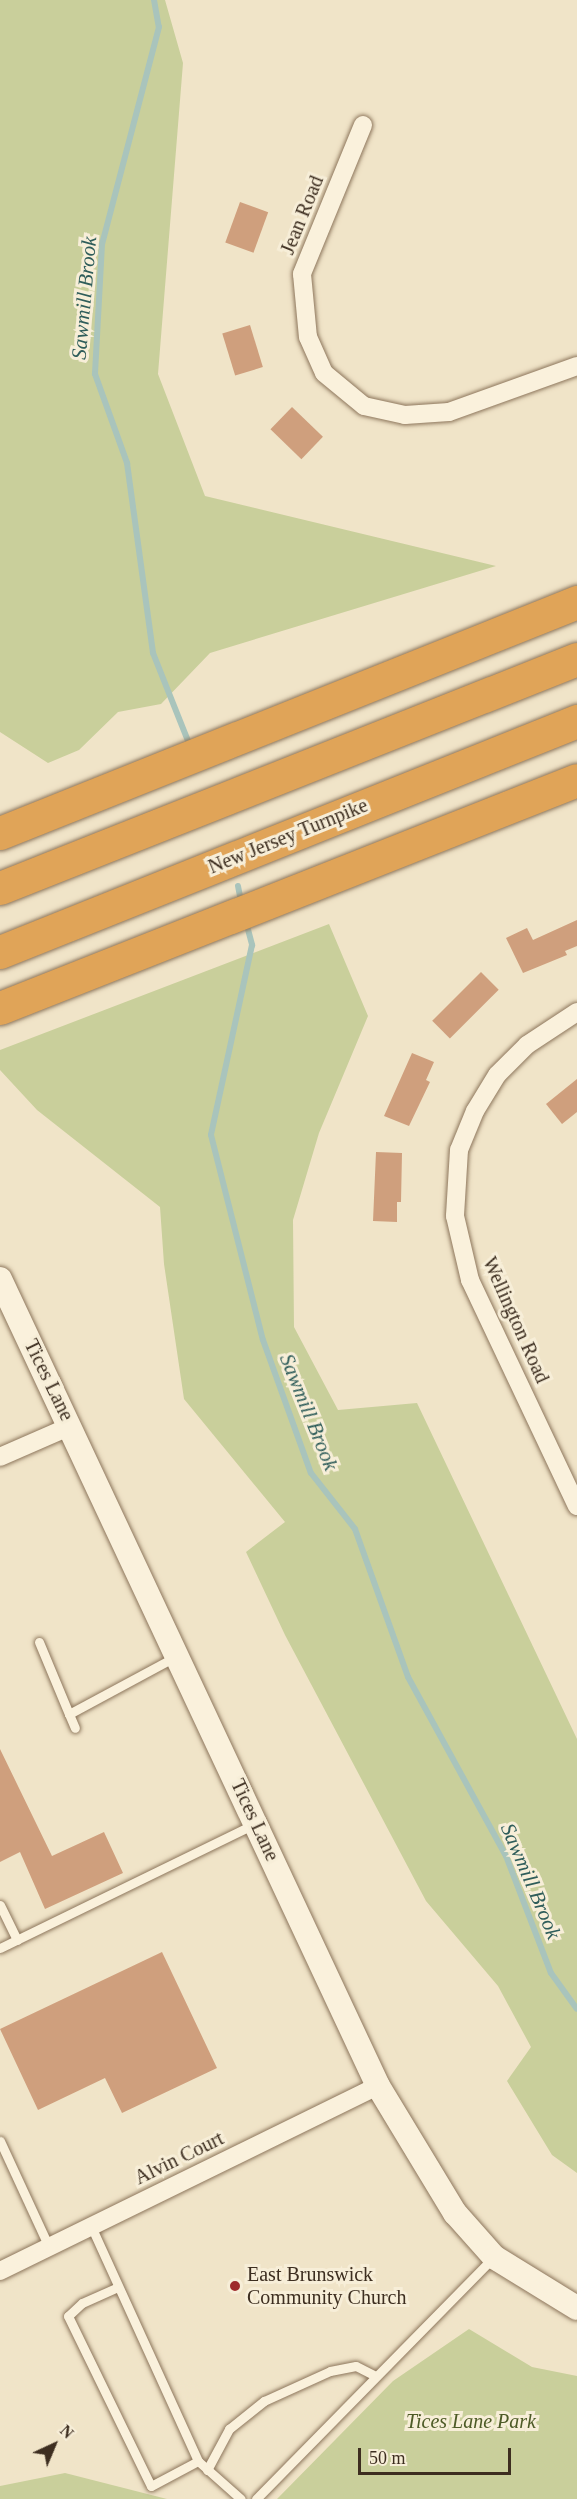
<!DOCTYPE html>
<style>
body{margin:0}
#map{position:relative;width:577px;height:2499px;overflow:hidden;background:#f0e4c8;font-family:Georgia,serif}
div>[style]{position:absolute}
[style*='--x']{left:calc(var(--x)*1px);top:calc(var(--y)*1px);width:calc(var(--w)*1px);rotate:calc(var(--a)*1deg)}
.green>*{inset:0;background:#c9cf9b}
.stream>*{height:6px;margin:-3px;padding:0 3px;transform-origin:3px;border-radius:3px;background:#a9c4bc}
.building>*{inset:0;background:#cf9f7d;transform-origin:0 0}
.roads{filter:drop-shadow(0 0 2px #8d765c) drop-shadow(0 0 2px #8d765c)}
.service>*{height:9px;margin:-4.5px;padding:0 4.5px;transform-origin:4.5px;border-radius:4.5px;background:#faf1dc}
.minor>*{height:18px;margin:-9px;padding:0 9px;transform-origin:9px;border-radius:9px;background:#faf1dc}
.tertiary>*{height:24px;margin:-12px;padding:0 12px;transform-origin:12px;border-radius:12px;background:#faf1dc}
.motorway>*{height:33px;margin:-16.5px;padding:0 16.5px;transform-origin:16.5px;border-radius:16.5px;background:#e0a458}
.dots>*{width:16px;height:16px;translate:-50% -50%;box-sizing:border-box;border:3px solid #f7eed8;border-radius:50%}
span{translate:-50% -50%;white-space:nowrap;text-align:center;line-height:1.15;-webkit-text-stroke:6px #f7eed8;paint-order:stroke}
.street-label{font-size:20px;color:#3d2e20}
.poi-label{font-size:20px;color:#3d2e20}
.left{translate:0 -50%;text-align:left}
.park-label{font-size:20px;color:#4d5a26;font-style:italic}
.water-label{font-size:21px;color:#2f5d5a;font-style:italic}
.north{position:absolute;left:24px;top:2415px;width:60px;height:60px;-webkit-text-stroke:4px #f7eed8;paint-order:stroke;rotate:44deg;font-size:16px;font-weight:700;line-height:24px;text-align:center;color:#3d2e20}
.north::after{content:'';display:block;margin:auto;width:21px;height:27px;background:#3d2e20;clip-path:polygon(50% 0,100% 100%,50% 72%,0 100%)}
.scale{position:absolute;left:358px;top:2448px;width:153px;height:27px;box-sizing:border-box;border:3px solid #3d2e20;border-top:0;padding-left:8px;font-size:18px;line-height:21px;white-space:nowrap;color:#3d2e20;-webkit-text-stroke:4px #f7eed8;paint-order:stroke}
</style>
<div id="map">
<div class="green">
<div style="clip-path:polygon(0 0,165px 0,183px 63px,158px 374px,205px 496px,496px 566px,210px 653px,161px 704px,118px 712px,79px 750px,48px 763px,0 732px)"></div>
<div style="clip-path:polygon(329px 924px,368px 1016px,319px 1133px,293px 1220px,294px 1327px,338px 1410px,417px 1403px,577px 1739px,577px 2173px,552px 2155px,507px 2081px,531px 2047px,498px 1986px,426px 1901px,285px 1635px,246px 1552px,285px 1522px,184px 1399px,164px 1264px,160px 1207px,37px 1110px,0 1070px,0 1050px)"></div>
<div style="clip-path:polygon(469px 2329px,532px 2367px,577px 2376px,577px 2499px,277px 2499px,393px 2381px)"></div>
<div style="clip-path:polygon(65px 2473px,167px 2499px,0 2499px,0 2486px)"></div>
</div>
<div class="stream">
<div style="--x:154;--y:0;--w:27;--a:80"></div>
<div style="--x:159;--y:27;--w:224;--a:104.7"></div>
<div style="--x:102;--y:244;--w:130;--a:93.1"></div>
<div style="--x:95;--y:374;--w:95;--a:70.2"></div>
<div style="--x:127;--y:463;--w:192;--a:82.2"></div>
<div style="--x:153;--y:653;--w:100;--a:68.3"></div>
<div style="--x:238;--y:886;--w:15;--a:79"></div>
<div style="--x:246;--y:922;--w:24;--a:75"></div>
<div style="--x:252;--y:945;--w:194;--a:102.2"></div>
<div style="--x:211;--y:1135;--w:211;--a:75.8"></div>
<div style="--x:263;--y:1340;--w:141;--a:70.2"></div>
<div style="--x:311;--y:1473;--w:71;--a:51.8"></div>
<div style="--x:355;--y:1529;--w:157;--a:70.3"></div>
<div style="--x:408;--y:1677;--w:204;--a:61.3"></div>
<div style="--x:506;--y:1856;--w:125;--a:69"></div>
<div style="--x:551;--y:1973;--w:44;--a:54.2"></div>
</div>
<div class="building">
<div style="left:240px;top:202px;width:30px;height:43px;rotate:20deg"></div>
<div style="left:250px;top:325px;width:44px;height:29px;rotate:73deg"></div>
<div style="left:292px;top:407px;width:43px;height:31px;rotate:44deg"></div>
<div style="clip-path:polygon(577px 920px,577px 946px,565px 951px,567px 955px,523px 973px,506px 938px,527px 928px,533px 940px)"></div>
<div style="left:481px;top:972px;width:25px;height:69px;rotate:45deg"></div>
<div style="clip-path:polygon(412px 1053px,434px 1062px,426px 1080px,430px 1082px,409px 1126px,384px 1116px)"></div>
<div style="clip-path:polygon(577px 1079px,577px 1112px,562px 1124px,546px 1104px)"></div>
<div style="clip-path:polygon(376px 1152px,402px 1153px,401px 1202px,397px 1202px,397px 1222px,373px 1221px)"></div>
<div style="clip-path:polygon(0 1749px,52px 1856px,104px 1832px,123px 1873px,45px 1909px,20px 1852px,0 1862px)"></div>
<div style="clip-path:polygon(162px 1952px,217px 2068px,122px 2113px,105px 2078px,38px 2110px,0 2029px)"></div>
</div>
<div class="roads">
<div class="service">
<div style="--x:39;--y:1642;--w:78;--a:67.4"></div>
<div style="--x:69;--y:1714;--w:120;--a:-28.3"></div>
<div style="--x:69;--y:1714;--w:15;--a:67"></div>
<div style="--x:0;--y:1905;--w:39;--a:64"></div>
<div style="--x:0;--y:1948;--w:283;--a:-26"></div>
<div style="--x:0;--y:2141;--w:117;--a:65.2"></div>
<div style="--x:91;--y:2226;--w:258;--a:65.5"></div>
<div style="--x:198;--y:2461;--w:57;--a:41.5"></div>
<div style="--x:118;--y:2287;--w:39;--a:156"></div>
<div style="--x:82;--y:2303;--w:19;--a:137"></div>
<div style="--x:68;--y:2316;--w:189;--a:64"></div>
<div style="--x:151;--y:2486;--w:53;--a:-28"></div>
<div style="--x:207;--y:2470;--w:47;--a:-61.8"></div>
<div style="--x:229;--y:2429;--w:45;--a:-38.7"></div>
<div style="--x:264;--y:2401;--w:72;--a:-24.4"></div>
<div style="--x:330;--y:2371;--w:26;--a:-11"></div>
<div style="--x:356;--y:2366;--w:22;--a:27"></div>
<div style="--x:256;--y:2499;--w:339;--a:-45.5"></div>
</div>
<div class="minor">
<div style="--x:363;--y:125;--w:161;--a:112.3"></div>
<div style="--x:302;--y:274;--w:63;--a:84.6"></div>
<div style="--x:308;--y:337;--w:39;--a:66"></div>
<div style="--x:324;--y:373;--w:52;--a:39.5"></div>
<div style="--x:364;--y:406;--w:42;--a:12.4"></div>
<div style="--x:405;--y:415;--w:44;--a:-3.9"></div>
<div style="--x:449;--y:412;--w:136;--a:-19.8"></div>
<div style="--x:577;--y:1012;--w:60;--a:146.6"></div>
<div style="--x:527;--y:1045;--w:42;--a:135"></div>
<div style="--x:497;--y:1075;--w:42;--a:121.4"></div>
<div style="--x:475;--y:1111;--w:42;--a:112.3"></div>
<div style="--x:459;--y:1150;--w:66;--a:93.5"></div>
<div style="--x:455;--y:1216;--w:66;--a:76.8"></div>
<div style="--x:470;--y:1280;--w:250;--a:64.7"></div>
<div style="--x:0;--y:1457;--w:77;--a:-23.6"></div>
<div style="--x:0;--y:2271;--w:421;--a:-26.1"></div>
</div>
<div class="tertiary">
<div style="--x:0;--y:1279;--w:891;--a:64.9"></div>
<div style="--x:378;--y:2086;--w:149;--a:58.8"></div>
<div style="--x:455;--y:2213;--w:59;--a:48.4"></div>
<div style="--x:494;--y:2257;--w:97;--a:31.6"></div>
</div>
<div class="motorway">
<div style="--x:0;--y:833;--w:622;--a:-21.82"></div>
<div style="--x:0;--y:888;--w:621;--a:-21.65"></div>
<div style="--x:0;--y:952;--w:622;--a:-21.82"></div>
<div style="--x:0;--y:1008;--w:620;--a:-21.56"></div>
</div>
</div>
<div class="dots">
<div style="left:235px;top:2286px;background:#9e2a2b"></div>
</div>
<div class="street-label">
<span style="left:302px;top:215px;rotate:-68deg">Jean Road</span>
<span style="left:288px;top:836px;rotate:-22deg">New Jersey Turnpike</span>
<span style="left:516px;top:1320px;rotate:66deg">Wellington Road</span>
<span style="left:49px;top:1380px;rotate:64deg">Tices Lane</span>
<span style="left:255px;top:1820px;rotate:65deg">Tices Lane</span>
<span style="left:179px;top:2158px;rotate:-26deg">Alvin Court</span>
</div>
<div class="poi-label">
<span class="left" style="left:247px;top:2286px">East Brunswick<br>Community Church</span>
</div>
<div class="park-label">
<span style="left:471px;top:2421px">Tices Lane Park</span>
</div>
<div class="water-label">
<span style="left:84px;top:298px;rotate:-85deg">Sawmill Brook</span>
<span style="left:309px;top:1412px;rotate:68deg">Sawmill Brook</span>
<span style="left:531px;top:1881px;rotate:67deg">Sawmill Brook</span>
</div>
<div class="north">N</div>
<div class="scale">50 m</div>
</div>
